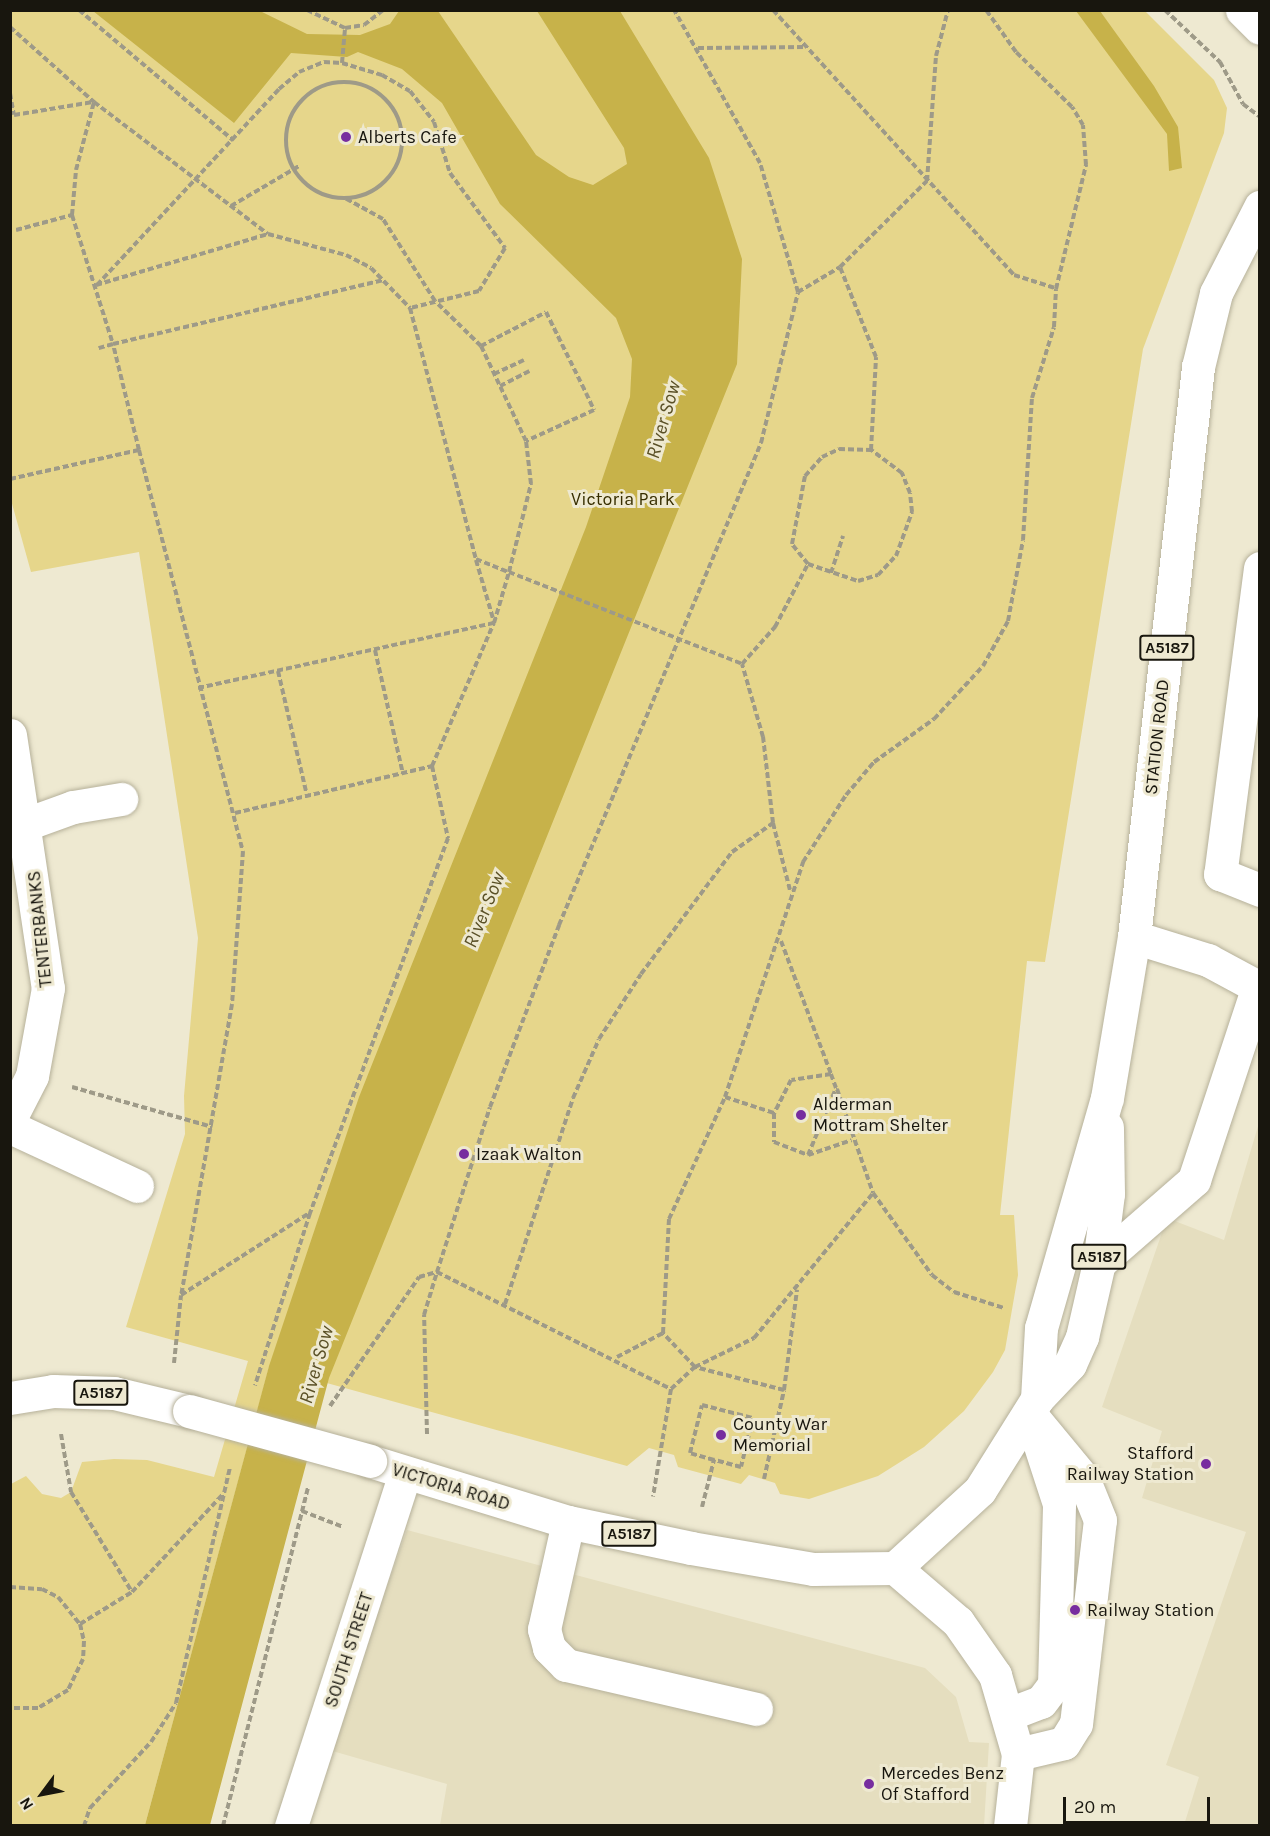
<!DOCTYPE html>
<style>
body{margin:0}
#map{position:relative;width:1270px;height:1836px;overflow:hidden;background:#eee9d1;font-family:Karla,sans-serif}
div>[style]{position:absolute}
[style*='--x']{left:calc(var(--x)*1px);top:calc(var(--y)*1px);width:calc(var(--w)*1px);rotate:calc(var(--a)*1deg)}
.built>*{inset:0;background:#e5debf}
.green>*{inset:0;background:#e6d68b}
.water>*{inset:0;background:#c7b24a}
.path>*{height:4px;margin-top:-2px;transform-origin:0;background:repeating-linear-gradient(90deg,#9e9a88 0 6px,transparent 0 9px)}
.path>.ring{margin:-2px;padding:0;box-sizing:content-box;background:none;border:4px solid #9e9a88;border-radius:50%}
.roads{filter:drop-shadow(0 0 2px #b6b19a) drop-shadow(0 0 2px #b6b19a)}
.minor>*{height:33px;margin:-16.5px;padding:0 16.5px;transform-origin:16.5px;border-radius:16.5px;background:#fff}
.highway>*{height:33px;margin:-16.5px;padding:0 16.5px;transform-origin:16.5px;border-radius:16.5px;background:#fff}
.bridges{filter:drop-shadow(0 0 2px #b6b19a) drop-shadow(0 0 2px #b6b19a)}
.highway-bridge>*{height:33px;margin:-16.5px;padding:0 16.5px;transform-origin:16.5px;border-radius:16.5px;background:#fff}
.dots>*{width:16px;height:16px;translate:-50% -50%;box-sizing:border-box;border:3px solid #eee9d1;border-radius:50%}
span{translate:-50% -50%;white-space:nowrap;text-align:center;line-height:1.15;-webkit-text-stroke:6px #eee9d1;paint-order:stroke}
.shield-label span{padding:2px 4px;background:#eee9d1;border:2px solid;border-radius:4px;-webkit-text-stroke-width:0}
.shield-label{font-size:16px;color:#18160e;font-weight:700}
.poi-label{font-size:18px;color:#18160e}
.left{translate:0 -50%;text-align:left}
.right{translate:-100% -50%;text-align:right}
.park-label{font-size:18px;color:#372e00}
.street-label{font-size:18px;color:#18160e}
.water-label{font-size:20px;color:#5a5026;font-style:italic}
.frame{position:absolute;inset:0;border:12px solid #18160e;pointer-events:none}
.north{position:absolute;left:12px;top:1764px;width:60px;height:60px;-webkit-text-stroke:4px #eee9d1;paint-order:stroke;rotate:238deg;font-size:16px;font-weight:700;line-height:24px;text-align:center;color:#18160e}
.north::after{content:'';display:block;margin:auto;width:21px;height:27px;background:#18160e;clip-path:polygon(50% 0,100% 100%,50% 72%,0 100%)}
.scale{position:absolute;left:1063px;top:1797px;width:147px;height:27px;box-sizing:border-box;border:3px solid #18160e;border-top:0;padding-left:8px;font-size:18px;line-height:21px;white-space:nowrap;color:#18160e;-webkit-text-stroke:4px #eee9d1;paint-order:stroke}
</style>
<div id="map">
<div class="built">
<div style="clip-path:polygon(1259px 1123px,1259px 1825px,1184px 1825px,1199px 1777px,1166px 1765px,1246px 1532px,1142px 1498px,1162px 1431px,1102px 1407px,1167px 1218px,1224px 1240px)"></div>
<div style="clip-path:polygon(407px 1530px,925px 1668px,956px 1697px,969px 1742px,989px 1743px,984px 1826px,440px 1825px,447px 1784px,329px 1750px)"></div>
</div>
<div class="green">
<div style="clip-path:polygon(11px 11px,1145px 11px,1214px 80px,1227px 108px,1224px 133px,1143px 349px,1045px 962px,1027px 961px,1000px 1215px,1014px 1215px,1018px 1275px,1005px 1350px,993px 1372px,964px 1411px,924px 1447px,878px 1476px,809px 1499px,780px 1494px,775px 1483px,749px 1475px,741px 1484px,678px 1467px,674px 1455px,649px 1448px,627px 1466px,269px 1367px,145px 1825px,11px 1825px,11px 1484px,26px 1476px,42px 1494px,61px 1498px,71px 1492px,82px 1462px,114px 1459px,147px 1460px,214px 1477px,248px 1361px,126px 1327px,185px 1134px,184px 1096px,198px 938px,139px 552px,31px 572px,11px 500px)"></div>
</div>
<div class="water">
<div style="clip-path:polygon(93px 11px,260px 11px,307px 34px,360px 35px,390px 24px,399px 11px,438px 11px,536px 155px,569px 177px,593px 185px,627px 164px,624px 148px,537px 11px,620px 11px,709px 158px,742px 259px,737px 364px,329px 1378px,210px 1825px,145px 1825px,269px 1366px,359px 1097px,586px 527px,630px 397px,632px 359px,616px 318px,500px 204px,442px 103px,402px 69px,358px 52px,347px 57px,291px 53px,234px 123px)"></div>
<div style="clip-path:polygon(1076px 11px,1100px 11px,1154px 86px,1178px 127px,1182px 168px,1169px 171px,1167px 134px)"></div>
</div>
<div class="path">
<div style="--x:79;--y:10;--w:202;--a:40.2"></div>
<div style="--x:307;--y:10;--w:42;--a:25.3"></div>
<div style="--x:345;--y:28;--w:19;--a:-9"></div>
<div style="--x:364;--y:25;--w:24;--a:-38"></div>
<div style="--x:773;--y:10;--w:358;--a:47.7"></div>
<div style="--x:1014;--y:275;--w:43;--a:17.6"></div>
<div style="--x:1165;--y:10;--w:76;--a:43.4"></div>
<div style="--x:1220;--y:62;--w:48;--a:61.3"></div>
<div style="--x:1243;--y:104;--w:21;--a:37"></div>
<div style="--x:10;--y:27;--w:113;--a:41.8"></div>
<div style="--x:94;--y:102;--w:218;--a:37.2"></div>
<div style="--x:698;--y:48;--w:106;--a:-0.5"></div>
<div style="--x:342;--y:63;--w:35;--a:-85"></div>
<div class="ring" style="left:286px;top:82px;width:112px;height:112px"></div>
<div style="--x:10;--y:93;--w:22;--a:80"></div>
<div style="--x:14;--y:115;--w:80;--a:-9.3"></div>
<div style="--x:231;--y:206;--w:79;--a:-30.5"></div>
<div style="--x:72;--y:215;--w:135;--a:72.4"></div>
<div style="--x:113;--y:344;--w:15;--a:164"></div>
<div style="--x:16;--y:230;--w:58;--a:-15"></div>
<div style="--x:72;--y:215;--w:45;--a:-84.9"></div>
<div style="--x:76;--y:170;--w:70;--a:-75.2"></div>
<div style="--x:96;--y:285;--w:179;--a:-16.5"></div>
<div style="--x:268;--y:234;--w:81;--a:15.1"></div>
<div style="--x:346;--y:255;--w:28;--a:27"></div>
<div style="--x:371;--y:268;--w:56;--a:45.7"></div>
<div style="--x:410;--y:308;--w:260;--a:75.3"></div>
<div style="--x:476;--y:559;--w:35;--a:22"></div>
<div style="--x:509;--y:572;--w:91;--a:-76"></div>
<div style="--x:531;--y:484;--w:43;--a:-96.6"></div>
<div style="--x:526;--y:441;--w:105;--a:-115.3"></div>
<div style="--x:481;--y:346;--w:64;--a:-135.6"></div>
<div style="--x:435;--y:301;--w:97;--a:-122.4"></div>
<div style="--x:383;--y:219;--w:43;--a:-151.1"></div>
<div style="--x:97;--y:285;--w:267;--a:-47.1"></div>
<div style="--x:279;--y:89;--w:26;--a:-40"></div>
<div style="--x:299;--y:72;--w:27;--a:-22"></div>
<div style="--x:324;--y:62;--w:18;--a:3"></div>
<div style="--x:342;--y:63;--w:42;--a:16.7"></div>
<div style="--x:382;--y:75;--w:32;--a:30"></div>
<div style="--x:410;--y:91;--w:39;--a:52"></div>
<div style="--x:434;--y:122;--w:53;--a:72.6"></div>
<div style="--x:450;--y:173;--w:93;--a:53.7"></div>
<div style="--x:505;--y:248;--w:50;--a:121.2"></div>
<div style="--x:479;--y:291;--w:71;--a:166.2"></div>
<div style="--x:798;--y:292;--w:49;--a:-30.8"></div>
<div style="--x:481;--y:346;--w:73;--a:-27.6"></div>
<div style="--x:546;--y:312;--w:90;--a:63.7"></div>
<div style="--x:586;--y:393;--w:19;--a:65"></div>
<div style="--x:594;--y:410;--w:75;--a:155.5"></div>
<div style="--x:494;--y:374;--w:33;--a:-25"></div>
<div style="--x:500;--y:386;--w:33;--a:-27"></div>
<div style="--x:139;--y:450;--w:109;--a:-103.8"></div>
<div style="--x:113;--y:344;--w:278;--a:-13.3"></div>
<div style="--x:10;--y:479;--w:132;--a:-12.7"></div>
<div style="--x:139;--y:450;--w:414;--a:75.5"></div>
<div style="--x:243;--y:851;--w:153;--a:94.1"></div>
<div style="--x:232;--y:1004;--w:295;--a:99.9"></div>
<div style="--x:181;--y:1295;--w:152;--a:-32.6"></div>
<div style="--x:476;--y:560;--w:65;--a:73.8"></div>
<div style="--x:808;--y:564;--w:53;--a:18.8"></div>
<div style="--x:858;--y:581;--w:21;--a:-17"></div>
<div style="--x:878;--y:575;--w:26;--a:-47"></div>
<div style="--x:896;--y:556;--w:47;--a:-70"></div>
<div style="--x:912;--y:512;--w:19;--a:-96"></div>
<div style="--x:910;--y:493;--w:22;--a:-112"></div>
<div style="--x:902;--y:473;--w:39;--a:-143"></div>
<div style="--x:831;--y:573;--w:39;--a:-72"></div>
<div style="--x:375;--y:650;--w:127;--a:77.3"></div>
<div style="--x:278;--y:671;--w:128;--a:76.9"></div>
<div style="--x:198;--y:688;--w:302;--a:-12.4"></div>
<div style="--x:432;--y:766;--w:156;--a:-66.6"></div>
<div style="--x:494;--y:623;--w:53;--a:-73.6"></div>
<div style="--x:509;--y:572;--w:251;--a:21.5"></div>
<div style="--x:235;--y:813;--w:203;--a:-13.4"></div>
<div style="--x:432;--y:766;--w:74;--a:77.5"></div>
<div style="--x:448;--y:838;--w:400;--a:110.2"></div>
<div style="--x:310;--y:1213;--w:181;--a:107.7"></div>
<div style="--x:773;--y:823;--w:87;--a:-96.6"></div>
<div style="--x:763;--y:737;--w:76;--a:-106"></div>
<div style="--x:742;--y:664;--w:50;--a:-48.3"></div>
<div style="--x:775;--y:627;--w:71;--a:-62.4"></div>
<div style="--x:808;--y:564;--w:26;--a:-129"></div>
<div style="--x:792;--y:544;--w:69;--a:-79.2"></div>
<div style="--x:805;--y:476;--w:25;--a:-48"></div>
<div style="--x:822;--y:457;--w:19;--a:-25"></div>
<div style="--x:839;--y:449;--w:32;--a:2"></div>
<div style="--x:871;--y:450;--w:93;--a:-86.9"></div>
<div style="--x:876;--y:357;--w:97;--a:-111.8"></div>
<div style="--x:840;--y:267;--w:122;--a:-44.7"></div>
<div style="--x:927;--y:181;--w:125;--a:-85.9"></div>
<div style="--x:936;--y:56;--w:48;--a:-75.4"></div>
<div style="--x:781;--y:941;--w:142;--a:69.4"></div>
<div style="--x:72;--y:1087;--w:146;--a:15.9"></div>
<div style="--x:837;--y:1089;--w:110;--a:70.9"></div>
<div style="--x:725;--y:1097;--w:52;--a:18.1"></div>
<div style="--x:774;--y:1113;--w:29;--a:90"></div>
<div style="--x:774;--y:1142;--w:36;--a:21"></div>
<div style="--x:808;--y:1155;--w:73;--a:-67.3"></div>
<div style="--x:836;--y:1088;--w:15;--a:-110"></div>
<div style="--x:831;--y:1074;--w:40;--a:171.5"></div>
<div style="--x:791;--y:1080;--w:37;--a:117"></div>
<div style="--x:808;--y:1155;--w:46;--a:-18.8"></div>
<div style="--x:505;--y:1304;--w:217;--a:-71.7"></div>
<div style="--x:573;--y:1098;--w:64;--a:-66.2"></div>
<div style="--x:599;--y:1039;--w:77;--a:-57.1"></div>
<div style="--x:641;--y:974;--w:152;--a:-53.3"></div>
<div style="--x:732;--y:852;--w:50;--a:-35.3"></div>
<div style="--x:773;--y:823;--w:69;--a:75.8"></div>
<div style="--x:617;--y:1357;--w:52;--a:-27.6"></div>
<div style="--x:174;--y:1363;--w:68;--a:-84.1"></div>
<div style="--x:671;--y:1389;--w:33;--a:-43"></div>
<div style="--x:695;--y:1367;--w:66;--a:-26.2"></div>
<div style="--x:754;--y:1338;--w:188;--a:-50.6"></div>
<div style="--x:873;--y:1193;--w:101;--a:54.3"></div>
<div style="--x:932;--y:1275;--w:28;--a:38"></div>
<div style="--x:954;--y:1292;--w:52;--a:17.7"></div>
<div style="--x:784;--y:1390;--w:101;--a:-82.6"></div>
<div style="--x:330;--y:1406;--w:157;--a:-55.4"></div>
<div style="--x:419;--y:1277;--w:19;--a:-16"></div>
<div style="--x:437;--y:1272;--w:173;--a:-72.2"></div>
<div style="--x:490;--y:1107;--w:195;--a:-69.2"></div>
<div style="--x:559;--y:925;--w:523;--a:-67.26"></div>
<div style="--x:761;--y:443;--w:155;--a:-76.2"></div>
<div style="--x:798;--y:292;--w:134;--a:-106.4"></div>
<div style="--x:760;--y:163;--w:176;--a:-119.3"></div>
<div style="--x:61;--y:1434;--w:59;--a:80.2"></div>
<div style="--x:71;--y:1492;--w:117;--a:58.6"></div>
<div style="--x:132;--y:1592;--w:134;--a:-47.1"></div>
<div style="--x:427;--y:1434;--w:119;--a:-91.4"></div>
<div style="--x:424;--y:1315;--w:45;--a:-73.2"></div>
<div style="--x:437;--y:1272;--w:262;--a:26.6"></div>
<div style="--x:671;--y:1389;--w:109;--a:99.5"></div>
<div style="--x:764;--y:1479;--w:91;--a:-77.3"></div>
<div style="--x:784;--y:1390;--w:92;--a:-165.5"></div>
<div style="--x:695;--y:1367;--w:47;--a:-133.3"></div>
<div style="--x:663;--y:1333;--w:114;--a:-87"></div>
<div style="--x:669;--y:1219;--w:134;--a:-65.3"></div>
<div style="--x:725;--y:1097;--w:248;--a:-71.6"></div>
<div style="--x:803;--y:862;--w:80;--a:-57.3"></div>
<div style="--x:846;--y:795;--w:43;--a:-49.7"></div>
<div style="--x:874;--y:762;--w:74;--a:-35.6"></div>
<div style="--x:934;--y:719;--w:72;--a:-47.2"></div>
<div style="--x:983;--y:666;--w:51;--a:-60.9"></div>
<div style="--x:1008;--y:621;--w:82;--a:-79.5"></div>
<div style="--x:1023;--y:540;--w:142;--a:-86.4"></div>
<div style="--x:1032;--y:398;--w:74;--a:-72.8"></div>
<div style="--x:1054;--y:327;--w:38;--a:-87"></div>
<div style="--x:1056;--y:289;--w:128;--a:-76.4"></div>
<div style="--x:1086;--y:165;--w:40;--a:-94.3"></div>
<div style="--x:1083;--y:125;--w:21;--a:-121"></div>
<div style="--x:1072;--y:107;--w:78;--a:-135.5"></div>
<div style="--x:1016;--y:52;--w:52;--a:-125.5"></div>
<div style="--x:702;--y:1507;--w:49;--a:-75.7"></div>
<div style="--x:714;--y:1460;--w:25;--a:-164"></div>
<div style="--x:690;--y:1453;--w:49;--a:-76"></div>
<div style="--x:702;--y:1405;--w:53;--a:14.3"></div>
<div style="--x:753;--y:1418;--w:50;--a:103.8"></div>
<div style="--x:741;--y:1467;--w:28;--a:-165"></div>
<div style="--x:302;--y:1511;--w:44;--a:21.3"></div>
<div style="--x:10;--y:1587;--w:32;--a:4"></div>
<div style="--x:42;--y:1589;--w:18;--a:27"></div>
<div style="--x:58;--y:1597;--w:35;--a:51"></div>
<div style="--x:80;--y:1624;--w:17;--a:77"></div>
<div style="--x:84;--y:1641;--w:18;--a:93"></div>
<div style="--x:83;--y:1659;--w:34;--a:116"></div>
<div style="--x:68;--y:1690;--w:35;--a:149"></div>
<div style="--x:38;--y:1708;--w:28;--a:180"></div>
<div style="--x:80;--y:1624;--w:61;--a:-31.6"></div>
<div style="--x:84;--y:1826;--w:19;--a:-72"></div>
<div style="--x:90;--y:1808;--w:90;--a:-47.3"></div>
<div style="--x:151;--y:1742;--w:46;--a:-57.3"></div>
<div style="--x:176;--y:1703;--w:242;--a:-77.1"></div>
<div style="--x:223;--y:1826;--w:349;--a:-75.9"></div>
</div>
<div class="roads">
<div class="minor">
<div style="--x:1260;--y:568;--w:309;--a:97.4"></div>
<div style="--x:1220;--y:874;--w:43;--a:21.8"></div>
<div style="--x:10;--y:735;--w:256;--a:81.5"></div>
<div style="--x:48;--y:988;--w:89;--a:100.3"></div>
<div style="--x:32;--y:1076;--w:48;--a:117.1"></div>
<div style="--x:26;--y:824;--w:50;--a:-19.9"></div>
<div style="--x:73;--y:807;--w:49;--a:-9.5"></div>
<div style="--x:10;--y:1127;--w:140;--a:24.9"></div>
<div style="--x:1099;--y:1263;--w:126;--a:-41.1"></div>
<div style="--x:1194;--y:1180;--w:203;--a:-71.7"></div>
<div style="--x:1258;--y:987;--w:57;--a:-151.6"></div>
<div style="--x:1208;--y:960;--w:77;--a:-162.7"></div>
<div style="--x:568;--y:1522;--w:110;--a:102.6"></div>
<div style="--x:544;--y:1629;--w:20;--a:75"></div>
<div style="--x:549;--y:1648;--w:24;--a:45"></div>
<div style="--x:566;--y:1665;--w:195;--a:13"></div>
<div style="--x:895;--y:1568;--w:83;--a:40.6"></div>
<div style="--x:958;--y:1622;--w:65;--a:55.1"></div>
<div style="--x:995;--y:1675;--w:82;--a:73.8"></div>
<div style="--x:1018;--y:1754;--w:72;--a:96.3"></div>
<div style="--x:1009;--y:1714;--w:34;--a:-21"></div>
<div style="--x:1041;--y:1702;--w:21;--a:-53"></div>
<div style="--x:1054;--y:1685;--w:181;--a:-88.4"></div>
<div style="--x:1059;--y:1504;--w:78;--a:-108"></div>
<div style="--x:1018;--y:1754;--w:47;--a:-13.4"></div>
<div style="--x:1064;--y:1743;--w:22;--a:-58"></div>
<div style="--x:1076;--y:1724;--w:205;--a:-83.3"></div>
<div style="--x:1100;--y:1520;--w:45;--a:-112"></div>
<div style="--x:1083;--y:1478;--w:83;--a:-129.6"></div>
<div style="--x:291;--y:1826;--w:370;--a:-72.1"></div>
</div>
<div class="highway">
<div style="--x:1242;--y:10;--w:25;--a:45"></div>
<div style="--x:10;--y:1398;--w:44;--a:-9.2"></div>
<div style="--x:53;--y:1391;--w:61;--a:1.9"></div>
<div style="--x:114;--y:1393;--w:77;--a:13.5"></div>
<div style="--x:1037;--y:1399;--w:71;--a:-86.8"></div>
<div style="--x:1041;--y:1328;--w:239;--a:-74"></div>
<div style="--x:1107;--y:1098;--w:163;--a:-80.5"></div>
<div style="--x:1134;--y:937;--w:574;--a:-83.59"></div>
<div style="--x:1198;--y:367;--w:76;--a:-76.3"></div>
<div style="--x:1216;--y:293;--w:97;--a:-62.9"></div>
<div style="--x:370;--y:1461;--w:207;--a:17.1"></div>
<div style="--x:568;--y:1522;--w:126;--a:11.9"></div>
<div style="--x:691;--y:1548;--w:124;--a:9.8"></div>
<div style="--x:813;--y:1569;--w:82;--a:-0.7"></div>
<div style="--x:895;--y:1568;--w:115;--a:-42.5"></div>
<div style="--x:980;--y:1490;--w:107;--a:-57.9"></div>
<div style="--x:1037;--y:1399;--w:48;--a:-46.7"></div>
<div style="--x:1070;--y:1364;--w:30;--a:-66"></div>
<div style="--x:1082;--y:1337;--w:76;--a:-77.1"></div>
<div style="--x:1099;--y:1263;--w:70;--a:-82.6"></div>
<div style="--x:1108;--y:1194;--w:67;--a:-90.9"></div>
</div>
</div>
<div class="bridges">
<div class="highway-bridge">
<div style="--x:189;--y:1411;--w:188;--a:15.4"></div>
</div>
</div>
<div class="dots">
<div style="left:346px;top:137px;background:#772d9f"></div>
<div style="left:801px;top:1115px;background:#772d9f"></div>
<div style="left:464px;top:1154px;background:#772d9f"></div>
<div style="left:721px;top:1435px;background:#772d9f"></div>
<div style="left:1206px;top:1464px;background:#772d9f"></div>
<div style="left:1075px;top:1610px;background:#772d9f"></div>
<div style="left:869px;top:1784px;background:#772d9f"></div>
</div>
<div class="shield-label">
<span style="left:1167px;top:648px">A5187</span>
<span style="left:1099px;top:1257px">A5187</span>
<span style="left:101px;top:1393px">A5187</span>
<span style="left:629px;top:1534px">A5187</span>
</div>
<div class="poi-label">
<span class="left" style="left:358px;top:137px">Alberts Cafe</span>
<span class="left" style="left:813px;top:1115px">Alderman<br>Mottram Shelter</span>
<span class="left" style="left:476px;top:1154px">Izaak Walton</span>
<span class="left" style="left:733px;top:1435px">County War<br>Memorial</span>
<span class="right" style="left:1194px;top:1464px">Stafford<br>Railway Station</span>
<span class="left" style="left:1087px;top:1610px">Railway Station</span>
<span class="left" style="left:881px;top:1784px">Mercedes Benz<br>Of Stafford</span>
</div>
<div class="park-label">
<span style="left:623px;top:499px">Victoria Park</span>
</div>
<div class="street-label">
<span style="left:1157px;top:737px;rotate:-84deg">STATION ROAD</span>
<span style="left:40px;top:929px;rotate:-96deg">TENTERBANKS</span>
<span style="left:451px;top:1487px;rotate:17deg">VICTORIA ROAD</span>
<span style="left:349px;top:1650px;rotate:-72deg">SOUTH STREET</span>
</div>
<div class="water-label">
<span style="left:663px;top:420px;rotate:-74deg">River Sow</span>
<span style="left:484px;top:910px;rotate:-68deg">River Sow</span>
<span style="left:316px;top:1365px;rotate:-74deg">River Sow</span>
</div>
<div class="frame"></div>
<div class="north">N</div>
<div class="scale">20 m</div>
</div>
